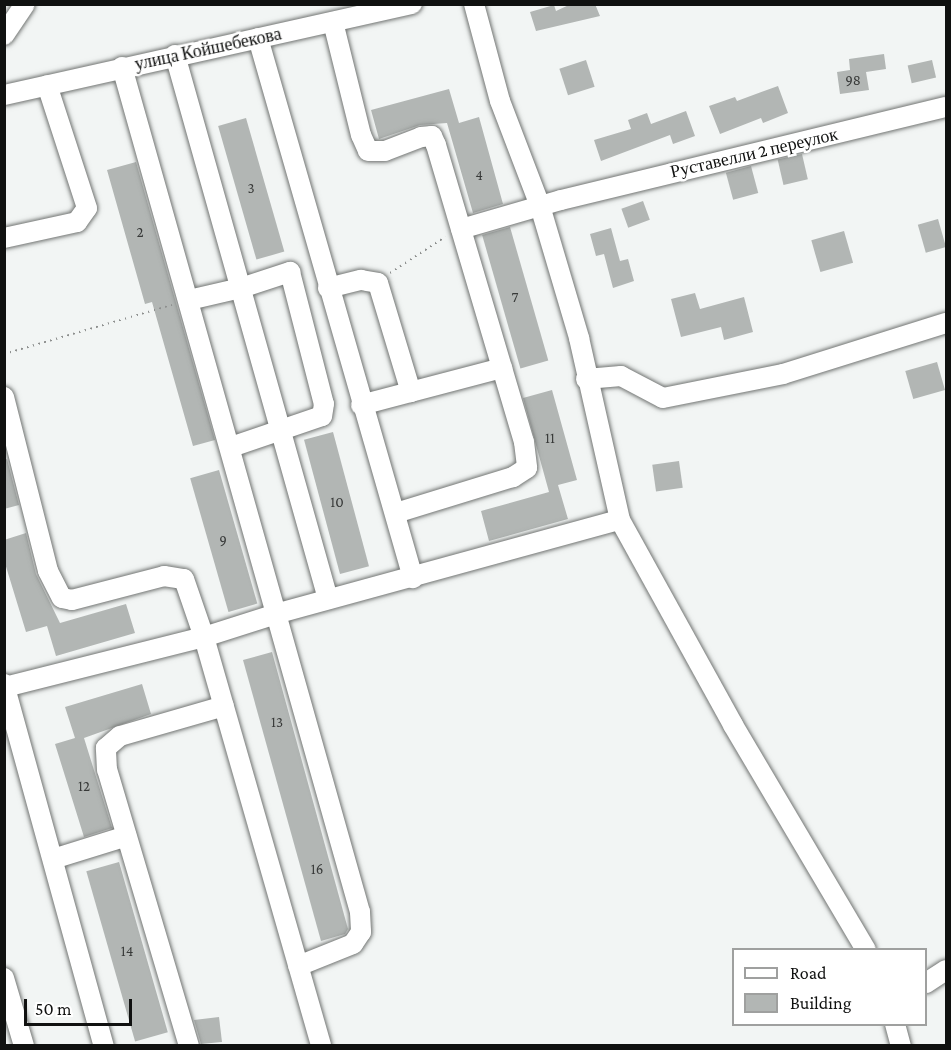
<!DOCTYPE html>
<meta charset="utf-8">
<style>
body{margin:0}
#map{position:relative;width:951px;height:1050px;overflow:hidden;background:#f2f5f4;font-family:"Crimson Pro",serif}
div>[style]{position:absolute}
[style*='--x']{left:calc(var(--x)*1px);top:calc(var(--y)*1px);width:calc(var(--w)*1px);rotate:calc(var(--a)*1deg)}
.building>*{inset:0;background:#b2b6b4;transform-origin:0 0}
.path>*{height:2px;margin-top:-1px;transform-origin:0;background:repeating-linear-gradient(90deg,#8e908f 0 1.5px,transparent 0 6px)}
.roads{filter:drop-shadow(0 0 2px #727573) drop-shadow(0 0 2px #727573)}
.minor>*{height:20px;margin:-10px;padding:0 10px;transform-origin:10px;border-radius:10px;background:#fff}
span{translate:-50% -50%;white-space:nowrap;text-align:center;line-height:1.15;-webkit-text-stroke:5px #fff;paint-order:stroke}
.number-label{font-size:15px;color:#383a39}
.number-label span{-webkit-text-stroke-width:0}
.street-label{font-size:18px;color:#101110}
.frame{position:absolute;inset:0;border:6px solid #101110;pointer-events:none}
.legend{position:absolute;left:732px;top:948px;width:195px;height:78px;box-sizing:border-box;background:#fff;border:2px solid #9fa09f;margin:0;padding:8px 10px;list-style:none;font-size:18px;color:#101110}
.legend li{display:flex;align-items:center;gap:12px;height:30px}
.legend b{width:30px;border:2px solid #9fa09f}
.scale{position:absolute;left:24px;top:999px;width:108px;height:27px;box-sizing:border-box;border:3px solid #101110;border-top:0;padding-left:8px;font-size:18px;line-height:21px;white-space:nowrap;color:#101110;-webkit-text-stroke:4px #fff;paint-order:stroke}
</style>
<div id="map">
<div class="building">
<div style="clip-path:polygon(571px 4px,595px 4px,600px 16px,536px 31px,530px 12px,554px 5px,556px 11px)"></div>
<div style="clip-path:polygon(884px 54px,886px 69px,866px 72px,869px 90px,840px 94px,837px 72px,850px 70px,849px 59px)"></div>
<div style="left:586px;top:60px;width:28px;height:28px;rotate:72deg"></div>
<div style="left:932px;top:60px;width:18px;height:25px;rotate:77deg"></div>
<div style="clip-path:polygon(778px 86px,788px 113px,763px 123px,761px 118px,720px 134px,709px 106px,735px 97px,737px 101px)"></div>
<div style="clip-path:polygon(449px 89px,459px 123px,479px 117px,503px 204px,473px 213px,447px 123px,420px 125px,379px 139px,371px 110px)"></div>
<div style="clip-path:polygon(686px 111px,695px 136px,673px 144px,670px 135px,601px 161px,594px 140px,631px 129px,628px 120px,647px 113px,651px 124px)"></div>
<div style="left:246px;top:118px;width:139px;height:29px;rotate:74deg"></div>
<div style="left:802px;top:154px;width:26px;height:25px;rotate:77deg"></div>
<div style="clip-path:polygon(136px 162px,215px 440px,193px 446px,152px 302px,145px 304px,107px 170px)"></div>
<div style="left:751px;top:166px;width:28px;height:26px;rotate:75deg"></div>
<div style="left:643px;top:201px;width:20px;height:23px;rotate:70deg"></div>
<div style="left:938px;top:219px;width:29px;height:21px;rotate:74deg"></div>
<div style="left:510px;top:227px;width:139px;height:29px;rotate:74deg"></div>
<div style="clip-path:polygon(611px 228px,620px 261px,628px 259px,634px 281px,613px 288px,604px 254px,596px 256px,590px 234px)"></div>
<div style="left:844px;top:231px;width:33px;height:34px;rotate:74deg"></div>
<div style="clip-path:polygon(695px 293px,700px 309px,744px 297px,753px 332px,724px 340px,721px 327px,681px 337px,671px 299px)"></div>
<div style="left:937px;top:362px;width:29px;height:33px;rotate:74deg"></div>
<div style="clip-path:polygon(552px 390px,577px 480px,558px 485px,568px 519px,489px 541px,481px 511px,549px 492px,523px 398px)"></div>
<div style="left:333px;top:432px;width:139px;height:30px;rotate:75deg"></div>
<div style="clip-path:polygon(7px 459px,19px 505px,4px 509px,4px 460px)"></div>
<div style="left:679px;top:461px;width:27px;height:27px;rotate:82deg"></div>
<div style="left:219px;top:470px;width:139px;height:30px;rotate:74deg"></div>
<div style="clip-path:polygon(26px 533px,36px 574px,60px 623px,126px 604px,135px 633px,56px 656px,47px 626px,26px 632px,4px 560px,4px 540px)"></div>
<div style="clip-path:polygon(272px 652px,348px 929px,345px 934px,321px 941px,243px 660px)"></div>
<div style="clip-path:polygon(142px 684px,151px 714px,84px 738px,112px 828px,84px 837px,55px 744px,75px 738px,65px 707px)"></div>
<div style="left:119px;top:862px;width:177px;height:34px;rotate:74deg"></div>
<div style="clip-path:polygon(219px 1017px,222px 1042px,201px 1044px,194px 1020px)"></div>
</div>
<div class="path">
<div style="--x:390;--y:273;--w:66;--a:-33.2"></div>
<div style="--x:4;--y:354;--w:175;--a:-16.3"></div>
</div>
<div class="roads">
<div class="minor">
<div style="--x:474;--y:4;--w:100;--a:75"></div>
<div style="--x:500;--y:101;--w:112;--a:69.1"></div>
<div style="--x:540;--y:206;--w:138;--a:73.5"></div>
<div style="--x:579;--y:338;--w:187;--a:77.3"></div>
<div style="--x:620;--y:520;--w:234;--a:61.1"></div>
<div style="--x:733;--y:725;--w:261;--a:59.4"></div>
<div style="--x:333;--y:22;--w:116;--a:76.1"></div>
<div style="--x:361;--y:135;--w:17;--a:66"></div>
<div style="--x:368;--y:151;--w:17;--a:0"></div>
<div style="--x:385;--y:151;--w:39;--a:-21"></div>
<div style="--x:421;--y:137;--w:11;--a:-5"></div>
<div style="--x:432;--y:136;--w:10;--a:66"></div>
<div style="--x:436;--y:145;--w:310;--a:73.5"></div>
<div style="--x:524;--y:442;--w:26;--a:83"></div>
<div style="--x:527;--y:468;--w:17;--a:147"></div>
<div style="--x:513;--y:477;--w:122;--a:162.9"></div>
<div style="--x:4;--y:35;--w:37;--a:-56"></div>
<div style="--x:258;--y:38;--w:562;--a:73.98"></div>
<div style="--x:175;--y:55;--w:565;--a:74.29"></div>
<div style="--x:122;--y:67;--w:878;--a:74.27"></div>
<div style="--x:360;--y:912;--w:20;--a:87"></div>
<div style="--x:361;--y:932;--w:14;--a:124"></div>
<div style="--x:353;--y:944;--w:59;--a:158.2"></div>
<div style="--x:4;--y:95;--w:418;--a:-12.6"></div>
<div style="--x:461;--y:229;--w:104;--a:-16.2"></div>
<div style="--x:561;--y:200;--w:396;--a:-13.6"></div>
<div style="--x:4;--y:238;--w:75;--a:-12.4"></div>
<div style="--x:77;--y:222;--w:17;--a:-54"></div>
<div style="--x:87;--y:208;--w:129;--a:-108"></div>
<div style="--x:328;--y:288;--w:34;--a:-14"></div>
<div style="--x:361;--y:280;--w:17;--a:10"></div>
<div style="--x:378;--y:283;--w:114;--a:73.2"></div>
<div style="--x:189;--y:300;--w:53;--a:-13"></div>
<div style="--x:241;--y:288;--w:52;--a:-18.1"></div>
<div style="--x:290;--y:272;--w:136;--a:75.6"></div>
<div style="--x:324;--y:404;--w:12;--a:99"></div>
<div style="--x:322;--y:416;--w:96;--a:161.2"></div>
<div style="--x:586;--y:379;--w:35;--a:-5"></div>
<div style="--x:621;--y:376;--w:47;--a:27.6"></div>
<div style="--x:663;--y:398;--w:122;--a:-11.3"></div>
<div style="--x:783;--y:374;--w:171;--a:-17.4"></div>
<div style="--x:4;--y:397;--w:179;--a:75.8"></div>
<div style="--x:48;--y:571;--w:30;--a:63"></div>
<div style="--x:62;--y:598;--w:10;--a:11"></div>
<div style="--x:72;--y:600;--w:95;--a:-14.6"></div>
<div style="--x:164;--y:576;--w:20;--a:9"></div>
<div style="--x:184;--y:579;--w:61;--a:71"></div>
<div style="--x:204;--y:637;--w:425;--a:74"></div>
<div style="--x:361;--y:405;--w:146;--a:-14.7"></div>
<div style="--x:4;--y:684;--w:376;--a:74.6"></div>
<div style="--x:5;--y:687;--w:205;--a:-14.1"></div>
<div style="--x:204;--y:637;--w:79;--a:-17.7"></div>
<div style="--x:279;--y:613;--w:353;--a:-15.3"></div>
<div style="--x:53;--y:859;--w:77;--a:-17.3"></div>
<div style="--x:4;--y:978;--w:71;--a:73.6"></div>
<div style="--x:926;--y:983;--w:24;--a:-33"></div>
<div style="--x:895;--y:1024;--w:23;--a:75"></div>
<div style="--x:189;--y:1046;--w:288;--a:-106.5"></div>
<div style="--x:107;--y:770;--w:22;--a:-93"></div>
<div style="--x:106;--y:748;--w:18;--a:-41"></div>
<div style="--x:120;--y:736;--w:108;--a:-16.1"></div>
</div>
</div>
<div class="number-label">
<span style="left:853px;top:81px">98</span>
<span style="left:479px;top:176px">4</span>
<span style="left:251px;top:189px">3</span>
<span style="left:140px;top:233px">2</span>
<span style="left:515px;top:298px">7</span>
<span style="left:550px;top:439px">11</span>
<span style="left:337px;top:503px">10</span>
<span style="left:223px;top:541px">9</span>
<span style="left:277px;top:723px">13</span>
<span style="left:84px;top:787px">12</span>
<span style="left:317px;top:870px">16</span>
<span style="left:127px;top:952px">14</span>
</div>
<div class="street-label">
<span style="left:208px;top:49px;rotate:-12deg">улица Койшебекова</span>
<span style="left:754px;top:153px;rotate:-13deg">Руставелли 2 переулок</span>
</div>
<div class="frame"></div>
<ul class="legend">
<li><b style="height:8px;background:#fff"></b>Road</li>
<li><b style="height:16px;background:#b2b6b4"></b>Building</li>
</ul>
<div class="scale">50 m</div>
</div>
